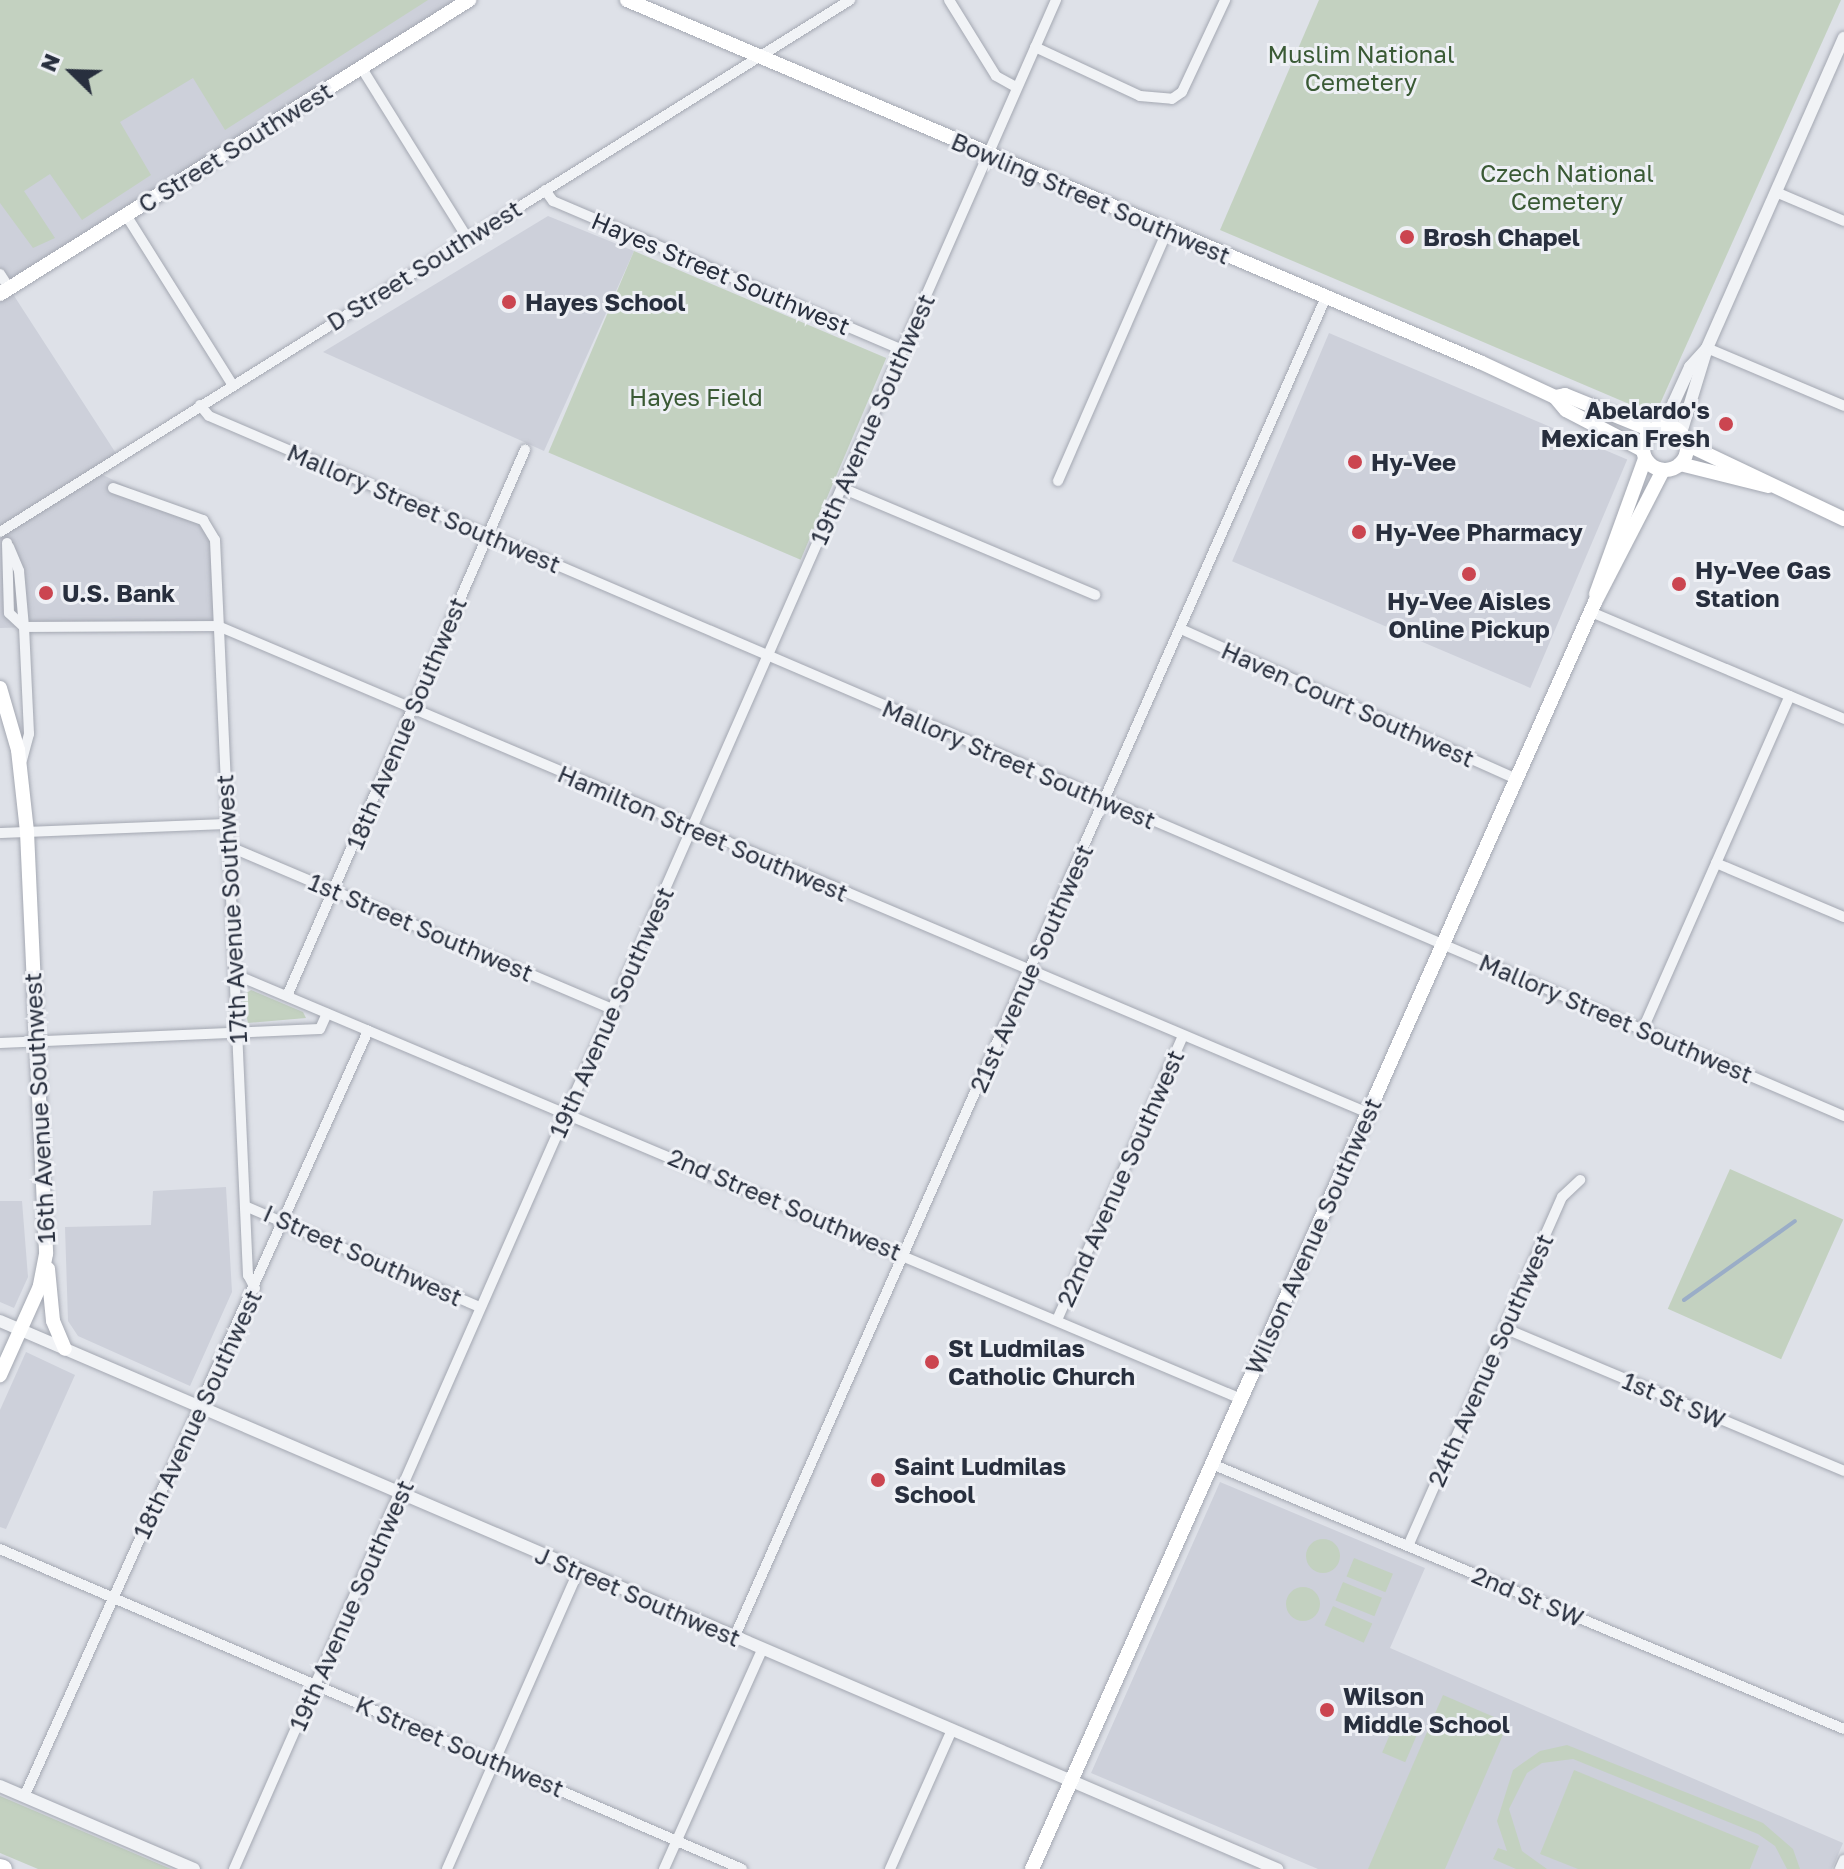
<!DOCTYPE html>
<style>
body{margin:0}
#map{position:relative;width:1844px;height:1869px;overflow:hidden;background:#dee1e8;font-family:"Golos Text",sans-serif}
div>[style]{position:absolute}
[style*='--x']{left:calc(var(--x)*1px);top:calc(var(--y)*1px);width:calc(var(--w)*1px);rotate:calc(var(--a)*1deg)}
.built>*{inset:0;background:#cdd0da;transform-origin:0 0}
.green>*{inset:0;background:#c3d1c0;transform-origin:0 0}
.round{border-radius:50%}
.stream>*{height:4px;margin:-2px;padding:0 2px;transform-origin:2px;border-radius:2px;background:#9aadc7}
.roads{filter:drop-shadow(0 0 2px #a4a8b2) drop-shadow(0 0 2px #a4a8b2)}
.minor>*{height:10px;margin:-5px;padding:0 5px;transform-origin:5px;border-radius:5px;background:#f1f3f6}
.tertiary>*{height:12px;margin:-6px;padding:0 6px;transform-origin:6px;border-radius:6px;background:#f1f3f6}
.secondary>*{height:14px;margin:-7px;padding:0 7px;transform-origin:7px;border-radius:7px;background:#fff}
.secondary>.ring{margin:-7px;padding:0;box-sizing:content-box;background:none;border:14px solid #fff;border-radius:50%}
.motorway>*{height:18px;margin:-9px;padding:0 9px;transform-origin:9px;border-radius:9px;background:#fff}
.dots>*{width:22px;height:22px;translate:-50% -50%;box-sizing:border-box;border:4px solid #eef0f5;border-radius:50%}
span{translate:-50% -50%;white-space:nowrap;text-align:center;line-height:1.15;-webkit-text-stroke:6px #eef0f5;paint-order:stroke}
.park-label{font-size:24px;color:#3a5a35}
.street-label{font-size:24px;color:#282f3e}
.poi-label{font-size:24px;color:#282f3e;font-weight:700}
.left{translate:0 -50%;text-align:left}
.right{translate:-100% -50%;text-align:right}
.north{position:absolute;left:32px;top:32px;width:80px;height:80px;-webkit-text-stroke:6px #eef0f5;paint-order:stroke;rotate:293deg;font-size:22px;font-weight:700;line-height:32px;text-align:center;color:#282f3e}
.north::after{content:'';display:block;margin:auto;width:28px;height:36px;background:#282f3e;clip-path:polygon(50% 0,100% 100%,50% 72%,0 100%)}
</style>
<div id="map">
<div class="built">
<div style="clip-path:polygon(0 0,469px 0,9px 288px,119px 458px,97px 472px,211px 528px,217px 622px,0 628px)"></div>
<div style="clip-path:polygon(548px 216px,634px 251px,544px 451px,323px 352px)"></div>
<div style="left:1329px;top:333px;width:324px;height:248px;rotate:23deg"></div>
<div style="clip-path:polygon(226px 1187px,232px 1292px,190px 1386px,78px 1336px,68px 1321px,65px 1227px,151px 1225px,153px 1191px)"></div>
<div style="clip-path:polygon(0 1201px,22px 1201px,28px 1277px,14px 1308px,0 1302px)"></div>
<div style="clip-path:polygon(26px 1352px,75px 1375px,6px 1529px,0 1527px,0 1410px)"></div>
<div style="clip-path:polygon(1220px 1482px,1425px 1568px,1390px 1648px,1843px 1843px,1832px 1869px,1318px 1869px,1091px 1773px)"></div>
</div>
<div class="green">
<div style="clip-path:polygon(0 0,428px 0,225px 130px,193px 78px,120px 122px,151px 175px,82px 220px,50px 174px,24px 191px,55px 238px,33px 248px,0 203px)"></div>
<div style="clip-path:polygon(1319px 0,1841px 0,1655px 415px,1220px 230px)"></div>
<div style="left:634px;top:251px;width:274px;height:219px;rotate:23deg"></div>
<div style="clip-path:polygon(251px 990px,303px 1012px,306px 1018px,248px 1023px,242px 996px)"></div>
<div style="left:1730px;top:1169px;width:124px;height:153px;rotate:24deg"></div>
<div class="round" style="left:1306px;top:1539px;width:34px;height:34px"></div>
<div style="left:1354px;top:1558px;width:42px;height:20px;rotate:22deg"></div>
<div style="left:1343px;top:1582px;width:42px;height:20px;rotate:22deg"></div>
<div class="round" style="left:1286px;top:1587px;width:34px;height:34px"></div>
<div style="left:1333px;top:1606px;width:43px;height:21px;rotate:24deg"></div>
<div style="clip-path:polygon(1443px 1695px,1508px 1723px,1445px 1869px,1368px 1869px)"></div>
<div style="left:1399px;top:1713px;width:25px;height:43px;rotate:23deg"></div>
<div style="clip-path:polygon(1567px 1745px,1763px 1823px,1793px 1849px,1800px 1869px,1787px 1869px,1775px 1846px,1758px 1834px,1573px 1759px,1542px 1763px,1527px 1773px,1509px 1809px,1522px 1851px,1547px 1869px,1516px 1869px,1493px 1859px,1498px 1848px,1507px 1851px,1497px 1821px,1513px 1770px,1540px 1751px)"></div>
<div style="clip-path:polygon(1574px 1770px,1759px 1846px,1750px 1869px,1578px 1869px,1540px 1854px)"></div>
<div style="clip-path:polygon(0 1796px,171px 1869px,38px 1869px,0 1853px)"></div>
</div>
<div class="stream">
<div style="--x:1684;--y:1300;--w:136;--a:-35.4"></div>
</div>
<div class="roads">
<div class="minor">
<div style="--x:949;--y:0;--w:89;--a:58.3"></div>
<div style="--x:996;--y:76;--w:23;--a:29"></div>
<div style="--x:1035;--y:47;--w:116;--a:25"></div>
<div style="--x:1140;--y:96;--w:32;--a:5"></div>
<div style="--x:1172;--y:99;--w:12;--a:-35"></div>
<div style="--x:1182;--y:92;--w:102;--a:-64.9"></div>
<div style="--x:361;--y:67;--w:200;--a:58.1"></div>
<div style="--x:545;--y:190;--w:14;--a:54"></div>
<div style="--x:553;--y:201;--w:379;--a:23.1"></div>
<div style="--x:1776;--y:192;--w:74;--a:23.1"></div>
<div style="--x:126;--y:215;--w:199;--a:57.9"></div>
<div style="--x:0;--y:274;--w:17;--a:57"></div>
<div style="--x:1707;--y:348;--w:149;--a:22.9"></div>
<div style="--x:200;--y:405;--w:14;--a:51"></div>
<div style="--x:209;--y:416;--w:1779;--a:23.18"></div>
<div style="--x:1058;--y:481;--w:273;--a:-66.4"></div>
<div style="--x:113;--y:488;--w:96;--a:19.6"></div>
<div style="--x:203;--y:520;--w:23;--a:59"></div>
<div style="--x:215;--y:540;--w:736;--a:87.43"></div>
<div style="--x:248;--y:1275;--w:15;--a:62"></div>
<div style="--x:842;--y:488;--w:275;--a:22.9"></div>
<div style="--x:0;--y:532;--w:1003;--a:-32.04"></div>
<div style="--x:7;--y:543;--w:70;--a:88.4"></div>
<div style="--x:9;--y:613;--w:21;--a:43"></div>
<div style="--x:24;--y:627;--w:194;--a:-0.3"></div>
<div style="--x:218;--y:626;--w:1249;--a:22.95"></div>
<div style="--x:9;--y:547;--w:26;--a:67"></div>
<div style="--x:19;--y:571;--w:56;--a:84.9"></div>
<div style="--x:24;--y:627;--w:107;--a:87.3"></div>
<div style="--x:29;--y:734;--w:27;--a:105"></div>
<div style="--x:1591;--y:612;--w:275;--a:22.9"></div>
<div style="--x:1181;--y:629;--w:367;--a:24.1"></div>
<div style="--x:0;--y:833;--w:227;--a:-2.3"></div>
<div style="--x:228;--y:846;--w:417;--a:23"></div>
<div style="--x:1716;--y:863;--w:139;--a:22.9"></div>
<div style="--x:234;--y:974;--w:1093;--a:22.88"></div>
<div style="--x:287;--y:996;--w:596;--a:-66.45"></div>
<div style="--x:1642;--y:1031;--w:366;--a:-66.2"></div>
<div style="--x:0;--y:1043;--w:320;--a:-2.5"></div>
<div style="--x:320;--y:1029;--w:17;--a:-66"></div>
<div style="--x:245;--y:1206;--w:256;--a:23.3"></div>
<div style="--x:1057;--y:1320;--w:311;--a:-66.1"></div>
<div style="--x:1504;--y:1328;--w:369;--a:22.8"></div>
<div style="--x:1212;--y:1464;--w:685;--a:22.75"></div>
<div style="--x:1408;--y:1546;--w:381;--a:-66.2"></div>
<div style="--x:1562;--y:1197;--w:25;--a:-43"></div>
<div style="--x:0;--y:1549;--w:808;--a:23.33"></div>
<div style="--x:734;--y:1638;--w:1466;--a:-66.18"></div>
<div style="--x:24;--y:1797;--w:840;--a:-65.82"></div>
<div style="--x:234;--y:1869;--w:2042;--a:-66.26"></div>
<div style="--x:447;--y:1869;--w:327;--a:-66.2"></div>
<div style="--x:664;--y:1869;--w:240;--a:-65.9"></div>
<div style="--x:890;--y:1869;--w:150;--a:-66"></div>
<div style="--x:1840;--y:1869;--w:10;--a:-66"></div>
</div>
<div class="tertiary">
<div style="--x:1663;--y:426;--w:65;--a:-65.4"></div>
<div style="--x:1690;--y:367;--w:25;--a:-48"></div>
<div style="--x:1681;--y:433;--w:89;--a:-73"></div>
<div style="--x:1707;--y:348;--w:339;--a:-66.2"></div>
<div style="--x:0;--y:1321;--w:1390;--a:23.23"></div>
<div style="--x:0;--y:1786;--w:211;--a:23.2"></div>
</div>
<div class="secondary">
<div style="--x:627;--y:0;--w:927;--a:23"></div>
<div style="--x:1480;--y:362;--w:83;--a:25"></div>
<div style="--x:1555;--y:397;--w:17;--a:50"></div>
<div style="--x:1566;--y:410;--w:87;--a:27.5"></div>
<div style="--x:0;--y:294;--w:554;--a:-32.08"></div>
<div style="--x:1555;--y:397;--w:10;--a:-11"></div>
<div style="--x:1565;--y:395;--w:93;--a:22.1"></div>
<div class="ring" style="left:1643px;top:426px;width:30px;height:30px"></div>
<div style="--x:1686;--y:444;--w:175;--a:25.4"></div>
<div style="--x:1680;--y:464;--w:91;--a:14"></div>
<div style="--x:1596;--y:594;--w:144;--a:-70.1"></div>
<div style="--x:0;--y:688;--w:65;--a:73.8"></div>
<div style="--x:18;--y:750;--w:82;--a:83.7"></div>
<div style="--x:27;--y:832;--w:422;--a:87.4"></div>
<div style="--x:46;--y:1254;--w:33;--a:101"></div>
<div style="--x:40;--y:1286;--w:98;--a:114.2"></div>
<div style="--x:48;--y:1269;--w:52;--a:84.5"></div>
<div style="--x:53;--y:1321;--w:30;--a:67"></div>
<div style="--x:1032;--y:1869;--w:1386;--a:-66.04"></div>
<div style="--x:1595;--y:602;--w:148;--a:-62.7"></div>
</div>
<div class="motorway">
<div style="--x:0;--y:1868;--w:3;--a:18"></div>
</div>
</div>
<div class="dots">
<div style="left:1407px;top:237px;background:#cb4550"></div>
<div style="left:509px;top:302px;background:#cb4550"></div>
<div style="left:1726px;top:424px;background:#cb4550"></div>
<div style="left:1355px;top:462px;background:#cb4550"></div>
<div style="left:1359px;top:532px;background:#cb4550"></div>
<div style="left:1469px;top:574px;background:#cb4550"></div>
<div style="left:1679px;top:584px;background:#cb4550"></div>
<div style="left:46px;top:593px;background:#cb4550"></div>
<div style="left:932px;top:1362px;background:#cb4550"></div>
<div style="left:878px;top:1480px;background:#cb4550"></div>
<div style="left:1327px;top:1710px;background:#cb4550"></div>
</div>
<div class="park-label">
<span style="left:1361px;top:68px">Muslim National<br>Cemetery</span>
<span style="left:1567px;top:187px">Czech National<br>Cemetery</span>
<span style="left:696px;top:397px">Hayes Field</span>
</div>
<div class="street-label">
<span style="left:235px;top:147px;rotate:-32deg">C Street Southwest</span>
<span style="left:1091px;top:198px;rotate:23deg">Bowling Street Southwest</span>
<span style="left:424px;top:265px;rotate:-32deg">D Street Southwest</span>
<span style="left:721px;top:273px;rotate:23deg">Hayes Street Southwest</span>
<span style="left:872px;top:419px;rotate:-66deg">19th Avenue Southwest</span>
<span style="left:424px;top:508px;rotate:23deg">Mallory Street Southwest</span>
<span style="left:1348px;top:704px;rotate:24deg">Haven Court Southwest</span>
<span style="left:406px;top:723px;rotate:-67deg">18th Avenue Southwest</span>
<span style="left:1019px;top:764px;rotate:23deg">Mallory Street Southwest</span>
<span style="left:703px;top:833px;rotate:23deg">Hamilton Street Southwest</span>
<span style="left:231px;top:909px;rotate:-93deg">17th Avenue Southwest</span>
<span style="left:421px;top:927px;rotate:23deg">1st Street Southwest</span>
<span style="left:1031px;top:968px;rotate:-66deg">21st Avenue Southwest</span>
<span style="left:611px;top:1012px;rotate:-66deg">19th Avenue Southwest</span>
<span style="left:1616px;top:1018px;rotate:23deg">Mallory Street Southwest</span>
<span style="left:39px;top:1108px;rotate:-93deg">16th Avenue Southwest</span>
<span style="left:1120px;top:1178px;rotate:-66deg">22nd Avenue Southwest</span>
<span style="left:785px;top:1204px;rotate:23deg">2nd Street Southwest</span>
<span style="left:1313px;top:1236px;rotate:-66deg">Wilson Avenue Southwest</span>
<span style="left:363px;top:1255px;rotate:24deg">I Street Southwest</span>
<span style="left:1490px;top:1360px;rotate:-66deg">24th Avenue Southwest</span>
<span style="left:1674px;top:1400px;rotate:23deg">1st St SW</span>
<span style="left:197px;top:1414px;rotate:-65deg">18th Avenue Southwest</span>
<span style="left:638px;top:1596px;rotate:23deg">J Street Southwest</span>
<span style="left:1528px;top:1596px;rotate:23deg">2nd St SW</span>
<span style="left:351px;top:1605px;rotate:-66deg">19th Avenue Southwest</span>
<span style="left:460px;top:1746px;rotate:23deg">K Street Southwest</span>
</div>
<div class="poi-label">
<span class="left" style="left:1423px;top:237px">Brosh Chapel</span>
<span class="left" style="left:525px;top:302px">Hayes School</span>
<span class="right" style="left:1710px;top:424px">Abelardo's<br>Mexican Fresh</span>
<span class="left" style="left:1371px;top:462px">Hy-Vee</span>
<span class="left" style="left:1375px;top:532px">Hy-Vee Pharmacy</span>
<span class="left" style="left:1695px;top:584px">Hy-Vee Gas<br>Station</span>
<span class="left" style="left:62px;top:593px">U.S. Bank</span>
<span style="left:1469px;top:615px">Hy-Vee Aisles<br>Online Pickup</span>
<span class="left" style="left:948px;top:1362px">St Ludmilas<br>Catholic Church</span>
<span class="left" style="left:894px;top:1480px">Saint Ludmilas<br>School</span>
<span class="left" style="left:1343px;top:1710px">Wilson<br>Middle School</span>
</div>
<div class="north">N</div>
</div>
